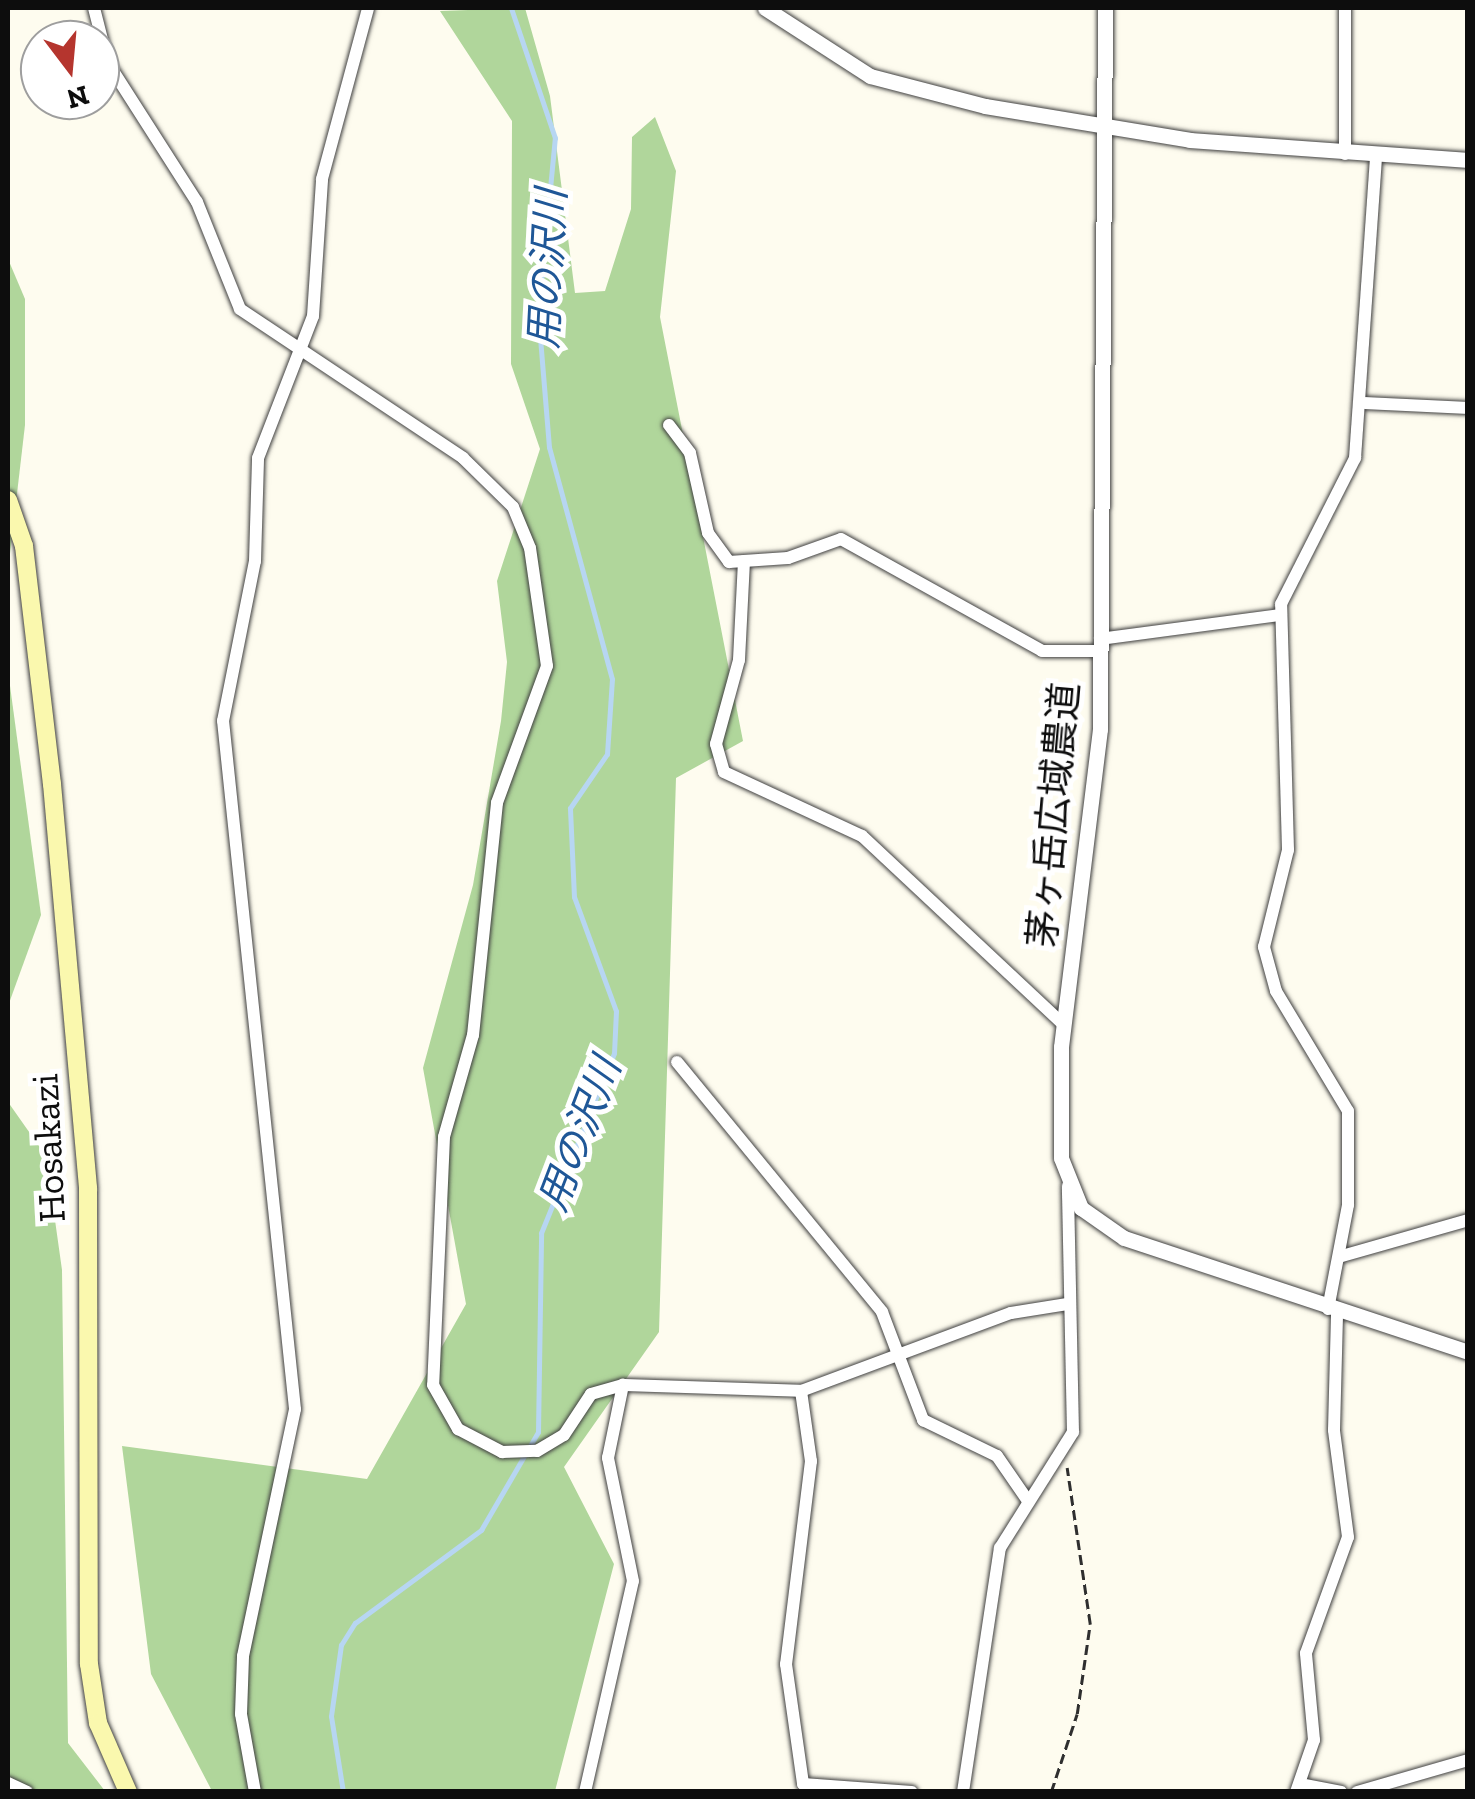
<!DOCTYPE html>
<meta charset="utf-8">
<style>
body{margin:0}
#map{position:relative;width:1475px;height:1799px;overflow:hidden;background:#fefcef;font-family:"Zilla Slab","Noto Sans JP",serif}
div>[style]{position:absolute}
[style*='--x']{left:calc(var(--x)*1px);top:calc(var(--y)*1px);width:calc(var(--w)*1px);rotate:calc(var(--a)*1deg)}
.forest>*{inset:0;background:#b0d69b}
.stream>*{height:5px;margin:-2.5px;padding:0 2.5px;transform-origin:2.5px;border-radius:2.5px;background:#b7d6f2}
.path>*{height:2.5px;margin-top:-1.25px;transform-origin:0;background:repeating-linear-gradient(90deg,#2f2f2f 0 10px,transparent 0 15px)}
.roads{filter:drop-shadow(0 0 2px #404040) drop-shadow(0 0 2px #404040)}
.minor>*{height:12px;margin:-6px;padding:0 6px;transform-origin:6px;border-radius:6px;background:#fff}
.tertiary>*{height:15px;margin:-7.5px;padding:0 7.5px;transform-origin:7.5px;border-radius:7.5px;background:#fff}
.secondary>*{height:18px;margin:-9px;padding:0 9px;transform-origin:9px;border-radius:9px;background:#faf8ae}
span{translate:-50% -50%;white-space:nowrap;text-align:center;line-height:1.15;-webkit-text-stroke:10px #fff;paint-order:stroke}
.street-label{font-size:38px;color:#0d0d0d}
.water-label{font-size:40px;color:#1f5797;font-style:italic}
.frame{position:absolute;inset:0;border:10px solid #0d0d0d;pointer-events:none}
.north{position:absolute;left:20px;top:20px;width:100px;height:100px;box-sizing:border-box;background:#fff;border:2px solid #9e9e9e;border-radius:50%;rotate:164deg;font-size:28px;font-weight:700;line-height:40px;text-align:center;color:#0d0d0d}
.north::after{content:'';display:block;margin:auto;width:35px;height:45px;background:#b5352e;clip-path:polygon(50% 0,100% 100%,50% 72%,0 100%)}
</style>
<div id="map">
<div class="forest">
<div style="clip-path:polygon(525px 8px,550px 96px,575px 293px,605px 291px,631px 209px,632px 137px,655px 117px,676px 171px,660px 317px,743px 741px,676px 778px,659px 1332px,564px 1467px,614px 1564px,555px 1791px,212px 1791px,151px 1674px,122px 1446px,367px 1479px,466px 1304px,423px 1068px,473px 885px,501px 721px,507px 662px,497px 581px,540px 449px,511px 364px,512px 121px,440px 11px)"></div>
<div style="clip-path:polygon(8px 259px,25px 299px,25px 425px,8px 571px)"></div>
<div style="clip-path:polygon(8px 671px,41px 915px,8px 1006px)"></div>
<div style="clip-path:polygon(8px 1102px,46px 1156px,62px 1270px,68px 1743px,105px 1791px,8px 1791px)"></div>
</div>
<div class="stream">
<div style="--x:343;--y:1792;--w:77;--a:-99"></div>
<div style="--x:331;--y:1716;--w:72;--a:-82"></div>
<div style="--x:341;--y:1645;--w:26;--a:-58"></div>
<div style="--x:355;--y:1623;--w:157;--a:-36.4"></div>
<div style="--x:481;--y:1530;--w:113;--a:-59.8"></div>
<div style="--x:538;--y:1432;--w:199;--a:-89.1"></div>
<div style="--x:541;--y:1233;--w:194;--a:-67.9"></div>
<div style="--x:614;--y:1053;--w:42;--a:-87.3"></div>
<div style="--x:616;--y:1011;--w:121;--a:-110.2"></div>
<div style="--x:574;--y:897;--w:89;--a:-92.6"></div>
<div style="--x:570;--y:808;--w:65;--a:-55.6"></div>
<div style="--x:607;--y:754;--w:75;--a:-86.2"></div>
<div style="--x:612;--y:679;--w:240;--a:-105.2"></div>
<div style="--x:549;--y:447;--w:134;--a:-94.7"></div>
<div style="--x:538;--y:313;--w:176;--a:-84.5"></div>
<div style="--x:555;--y:138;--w:137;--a:-108.7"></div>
</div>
<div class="path">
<div style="--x:1051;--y:1792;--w:82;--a:-71.6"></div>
<div style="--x:1077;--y:1714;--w:91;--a:-81.8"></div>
<div style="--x:1090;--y:1624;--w:158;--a:-98.4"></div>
</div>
<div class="roads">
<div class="minor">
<div style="--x:94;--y:8;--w:57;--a:75.7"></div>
<div style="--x:108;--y:63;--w:165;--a:57.4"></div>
<div style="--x:197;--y:202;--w:115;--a:68.1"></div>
<div style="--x:240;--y:309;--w:268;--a:33.7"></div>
<div style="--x:463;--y:458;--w:70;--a:44.4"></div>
<div style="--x:513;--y:507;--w:44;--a:67.5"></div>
<div style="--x:530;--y:548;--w:119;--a:81.8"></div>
<div style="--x:547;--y:666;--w:146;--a:110.1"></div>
<div style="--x:497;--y:803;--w:233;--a:95.9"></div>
<div style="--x:473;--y:1035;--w:106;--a:105.9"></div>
<div style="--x:444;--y:1137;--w:248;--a:92.5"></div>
<div style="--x:433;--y:1385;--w:51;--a:60.4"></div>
<div style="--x:458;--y:1429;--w:50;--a:27.6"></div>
<div style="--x:502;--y:1452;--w:35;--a:-2"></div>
<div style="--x:537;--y:1451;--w:31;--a:-31"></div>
<div style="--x:564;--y:1435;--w:49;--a:-56.6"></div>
<div style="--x:591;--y:1394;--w:33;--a:-16"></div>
<div style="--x:1345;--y:154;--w:146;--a:-90"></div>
<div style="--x:1365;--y:403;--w:103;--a:2.8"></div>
<div style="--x:669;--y:425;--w:35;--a:53"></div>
<div style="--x:690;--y:453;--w:82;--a:77.3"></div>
<div style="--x:708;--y:533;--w:36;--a:54"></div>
<div style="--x:729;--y:562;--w:59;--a:-3.9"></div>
<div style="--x:788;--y:558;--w:56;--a:-19.7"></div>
<div style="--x:841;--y:539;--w:230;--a:29.1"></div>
<div style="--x:1042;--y:651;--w:58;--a:0"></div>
<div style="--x:744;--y:561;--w:99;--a:92.9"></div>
<div style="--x:739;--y:660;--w:87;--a:105.3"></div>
<div style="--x:716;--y:744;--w:29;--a:74"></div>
<div style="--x:724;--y:772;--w:152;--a:24.9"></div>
<div style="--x:862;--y:836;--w:277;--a:43.1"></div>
<div style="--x:1100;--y:639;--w:182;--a:-7.6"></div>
<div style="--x:677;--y:1062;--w:323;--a:50.6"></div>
<div style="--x:882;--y:1312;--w:116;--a:69.2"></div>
<div style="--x:923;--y:1420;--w:82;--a:25.9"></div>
<div style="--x:997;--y:1456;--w:55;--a:55.4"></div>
<div style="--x:1342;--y:1256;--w:131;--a:-15.9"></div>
<div style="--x:1328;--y:1309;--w:106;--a:-79.1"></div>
<div style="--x:1348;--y:1205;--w:94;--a:-90"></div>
<div style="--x:1348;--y:1111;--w:140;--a:-121"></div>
<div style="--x:1276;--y:991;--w:46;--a:-105.3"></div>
<div style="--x:1264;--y:947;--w:100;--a:-76.1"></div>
<div style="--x:1288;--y:850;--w:246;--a:-91.6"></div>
<div style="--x:1281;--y:604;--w:164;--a:-63.1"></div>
<div style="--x:1355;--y:458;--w:304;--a:-86"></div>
<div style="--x:801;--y:1391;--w:71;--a:81.9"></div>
<div style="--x:811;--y:1461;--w:205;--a:97"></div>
<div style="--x:786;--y:1664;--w:121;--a:81.9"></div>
<div style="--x:803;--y:1784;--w:109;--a:4.2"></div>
<div style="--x:8;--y:1783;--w:21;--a:25"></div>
<div style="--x:1300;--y:1784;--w:42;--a:11"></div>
<div style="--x:255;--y:1792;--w:79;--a:-100.2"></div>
<div style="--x:241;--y:1714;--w:58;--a:-88"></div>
<div style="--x:243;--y:1656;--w:252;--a:-78.1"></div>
<div style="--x:295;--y:1409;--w:692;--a:-95.97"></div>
<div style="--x:223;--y:721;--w:163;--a:-78.7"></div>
<div style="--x:255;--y:561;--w:103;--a:-88.3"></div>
<div style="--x:258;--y:458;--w:152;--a:-68.8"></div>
<div style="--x:313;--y:316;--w:137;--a:-86.2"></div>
<div style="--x:322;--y:179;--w:177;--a:-74.9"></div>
<div style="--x:585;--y:1792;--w:216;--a:-77.2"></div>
<div style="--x:633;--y:1581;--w:126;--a:-101.5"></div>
<div style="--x:608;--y:1458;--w:75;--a:-78.4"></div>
<div style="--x:623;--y:1385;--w:178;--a:1.9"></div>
<div style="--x:801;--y:1391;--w:224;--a:-20.4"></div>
<div style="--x:1011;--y:1313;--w:57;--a:-9.1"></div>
<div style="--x:963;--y:1792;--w:247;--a:-81.4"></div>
<div style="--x:1000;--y:1548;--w:137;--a:-57.8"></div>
<div style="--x:1073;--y:1432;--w:246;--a:-91.2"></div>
<div style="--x:1296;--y:1792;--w:55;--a:-70.9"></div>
<div style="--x:1314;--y:1740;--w:87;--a:-95.3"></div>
<div style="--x:1306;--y:1653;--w:123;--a:-70.1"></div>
<div style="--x:1348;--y:1537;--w:108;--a:-97.5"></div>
<div style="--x:1334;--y:1430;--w:118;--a:-88.5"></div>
<div style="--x:1357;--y:1792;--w:116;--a:-16.1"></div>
</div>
<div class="tertiary">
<div style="--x:765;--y:8;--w:125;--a:32.9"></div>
<div style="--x:870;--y:76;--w:119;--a:14.6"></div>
<div style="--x:985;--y:106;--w:208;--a:9.4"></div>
<div style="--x:1190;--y:140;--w:279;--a:4.1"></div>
<div style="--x:1105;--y:8;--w:721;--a:90.4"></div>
<div style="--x:1100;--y:729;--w:320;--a:97"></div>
<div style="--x:1061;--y:1047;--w:111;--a:90"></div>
<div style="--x:1061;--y:1158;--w:54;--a:68.2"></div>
<div style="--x:1081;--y:1208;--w:52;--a:34.9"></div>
<div style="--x:1124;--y:1238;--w:362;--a:18.3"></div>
</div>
<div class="secondary">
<div style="--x:8;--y:500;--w:49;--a:70.8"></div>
<div style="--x:24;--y:546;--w:240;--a:83.3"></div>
<div style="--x:52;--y:784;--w:406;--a:84.9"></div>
<div style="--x:88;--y:1188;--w:476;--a:89.9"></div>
<div style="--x:89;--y:1664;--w:60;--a:81.3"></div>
<div style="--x:98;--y:1723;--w:75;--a:66.5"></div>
</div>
</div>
<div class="street-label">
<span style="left:1054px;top:815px;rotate:-85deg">茅ヶ岳広域農道</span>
<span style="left:49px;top:1148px;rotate:-93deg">Hosakazi</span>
</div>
<div class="water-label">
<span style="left:547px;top:269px;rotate:-87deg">用の沢川</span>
<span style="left:579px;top:1134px;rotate:-69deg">用の沢川</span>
</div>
<div class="frame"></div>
<div class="north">N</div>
</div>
